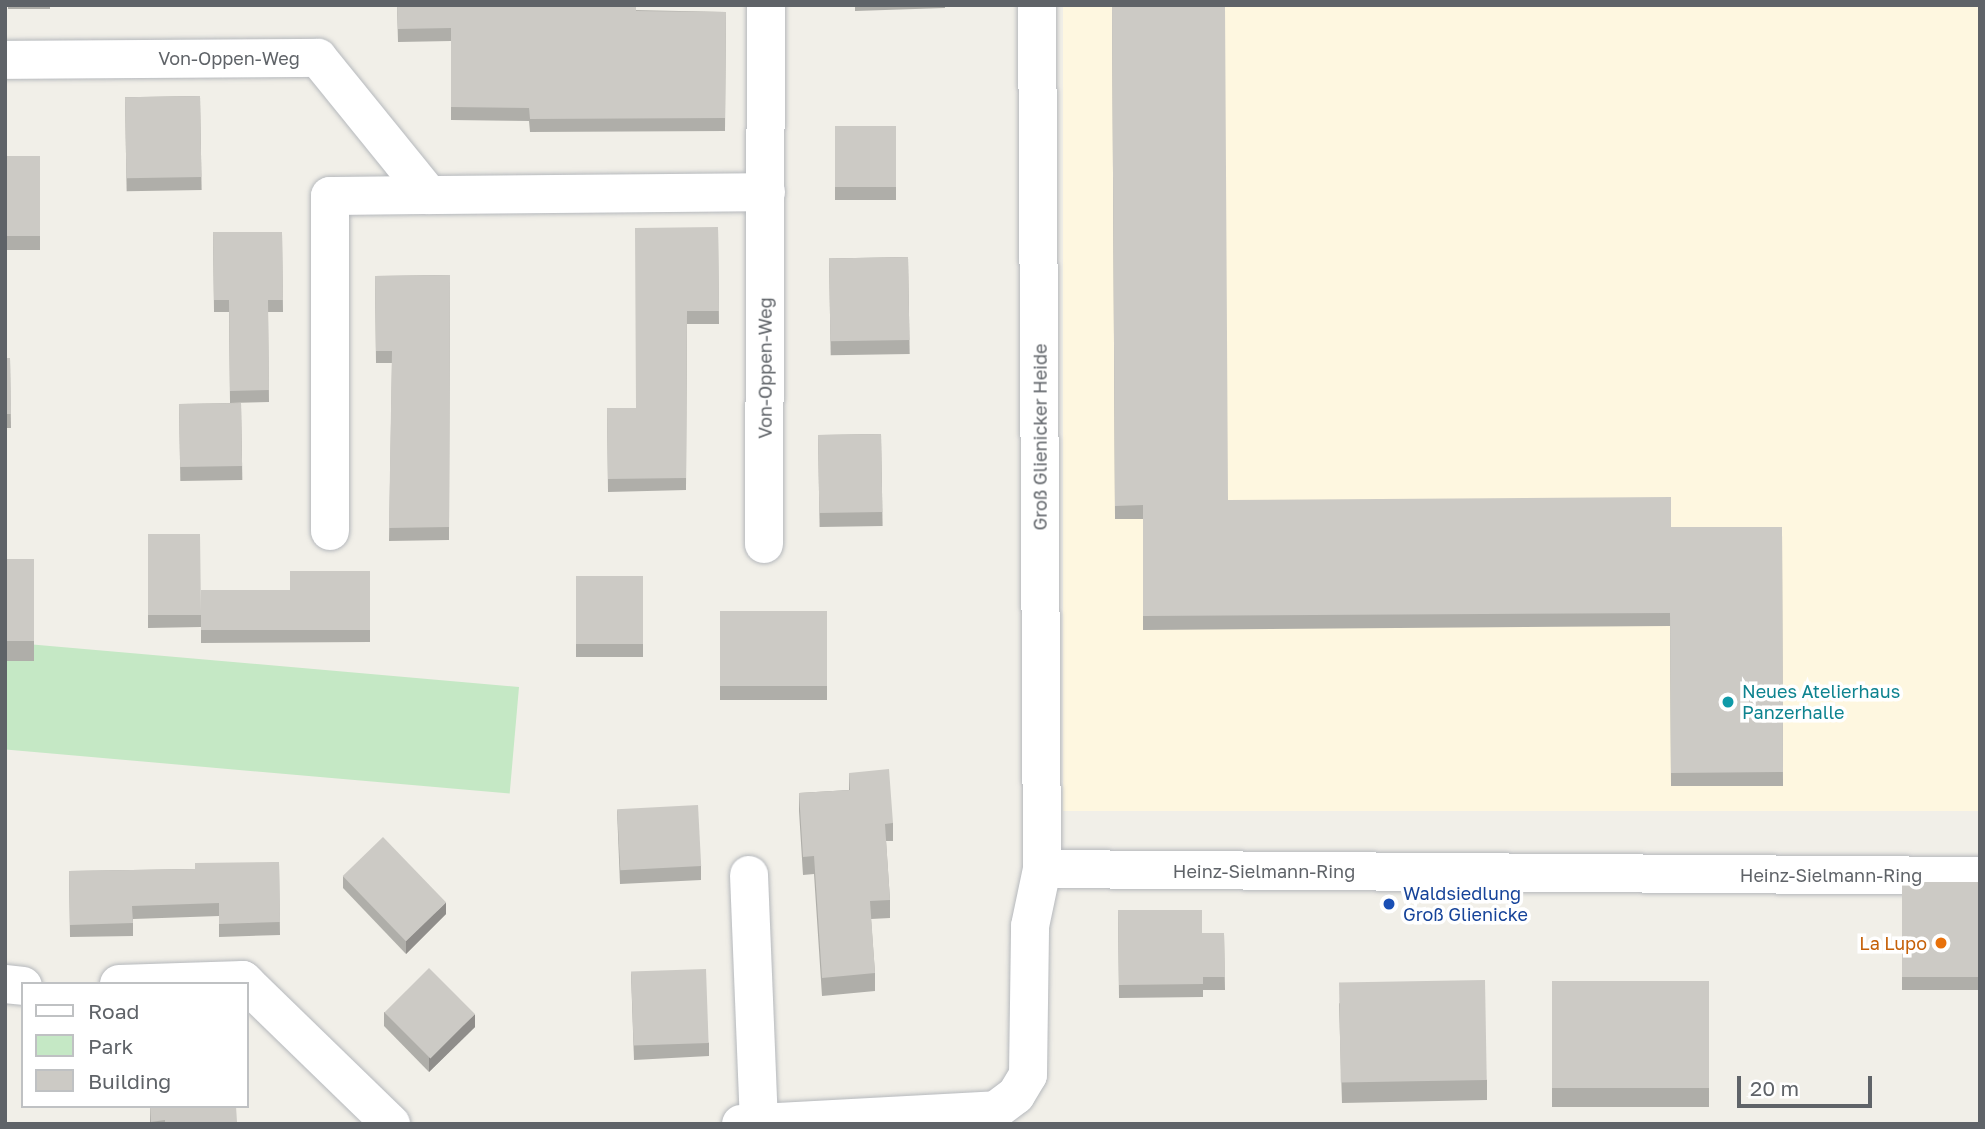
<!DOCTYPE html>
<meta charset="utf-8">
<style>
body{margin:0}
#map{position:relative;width:1985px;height:1129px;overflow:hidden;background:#f1efe8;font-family:"Golos Text",sans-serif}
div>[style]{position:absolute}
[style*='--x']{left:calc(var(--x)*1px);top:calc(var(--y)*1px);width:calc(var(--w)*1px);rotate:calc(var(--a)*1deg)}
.commercial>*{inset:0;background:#fef7e0;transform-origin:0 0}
.green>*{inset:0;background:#c5e8c5;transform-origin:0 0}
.roads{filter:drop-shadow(0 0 2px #b5b8bc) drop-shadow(0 0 2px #b5b8bc)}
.minor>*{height:38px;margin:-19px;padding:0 19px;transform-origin:19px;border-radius:19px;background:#fff}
.wall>*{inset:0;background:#afaea9;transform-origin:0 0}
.shaded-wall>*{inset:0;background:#8f8d8a}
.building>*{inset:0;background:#cccac5;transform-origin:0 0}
.dots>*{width:19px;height:19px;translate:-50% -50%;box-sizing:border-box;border:4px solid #fff;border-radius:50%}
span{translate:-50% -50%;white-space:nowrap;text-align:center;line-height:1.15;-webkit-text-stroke:7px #fff;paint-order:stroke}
.street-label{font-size:18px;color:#5f6368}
.culture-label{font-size:18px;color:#0d838f}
.left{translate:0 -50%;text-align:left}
.transit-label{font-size:18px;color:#164399}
.food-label{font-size:18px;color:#c56008}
.right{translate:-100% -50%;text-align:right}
.frame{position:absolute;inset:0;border:7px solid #5f6368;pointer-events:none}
.legend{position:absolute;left:21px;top:982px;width:228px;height:126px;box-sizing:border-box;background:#fff;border:2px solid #bfc1c3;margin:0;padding:9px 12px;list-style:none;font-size:21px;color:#5f6368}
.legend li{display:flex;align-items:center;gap:14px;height:35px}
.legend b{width:35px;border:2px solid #bfc1c3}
.scale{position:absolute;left:1737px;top:1076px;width:135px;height:32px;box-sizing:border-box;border:4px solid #5f6368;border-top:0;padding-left:9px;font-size:21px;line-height:24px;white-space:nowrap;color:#5f6368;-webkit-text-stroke:5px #fff;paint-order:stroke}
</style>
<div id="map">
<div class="commercial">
<div style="left:1063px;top:5px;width:917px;height:806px"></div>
</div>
<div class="green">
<div style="left:519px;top:687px;width:107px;height:514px;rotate:95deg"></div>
</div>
<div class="roads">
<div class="minor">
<div style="--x:5;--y:60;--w:313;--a:-0.4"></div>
<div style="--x:318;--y:58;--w:176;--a:51"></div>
<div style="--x:429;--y:195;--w:337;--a:-0.5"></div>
<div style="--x:330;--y:531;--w:335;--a:-90"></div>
<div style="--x:330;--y:196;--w:99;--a:-0.6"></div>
<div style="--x:764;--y:544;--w:539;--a:-89.79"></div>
<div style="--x:1042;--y:869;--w:938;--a:0.43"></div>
<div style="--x:749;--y:875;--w:249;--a:87.7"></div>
<div style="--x:5;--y:984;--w:18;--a:6"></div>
<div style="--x:119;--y:984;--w:124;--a:-1.8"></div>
<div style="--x:243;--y:980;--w:6;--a:45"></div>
<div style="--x:247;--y:984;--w:201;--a:44.2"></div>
<div style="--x:741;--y:1124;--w:255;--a:-3.1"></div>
<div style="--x:996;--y:1110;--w:25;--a:-37"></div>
<div style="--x:1016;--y:1095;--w:23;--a:-59"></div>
<div style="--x:1028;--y:1075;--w:149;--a:-89.2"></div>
<div style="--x:1030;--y:926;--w:58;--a:-78.1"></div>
<div style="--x:1042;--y:869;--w:864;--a:-90.33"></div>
</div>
</div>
<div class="wall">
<div style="left:8px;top:5px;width:42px;height:4px"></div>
<div style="clip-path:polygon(397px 5px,726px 12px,725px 131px,530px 132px,529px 121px,451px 120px,451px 41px,398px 42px)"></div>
<div style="clip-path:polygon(855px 5px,945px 5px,945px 8px,855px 11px)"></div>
<div style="clip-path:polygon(1112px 5px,1228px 500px,1671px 527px,1782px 527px,1783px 786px,1671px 786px,1670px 626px,1143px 630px,1143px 519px,1115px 519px)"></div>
<div style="left:200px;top:96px;width:94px;height:75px;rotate:89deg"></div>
<div style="left:835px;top:126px;width:61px;height:74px"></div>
<div style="left:5px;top:156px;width:35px;height:94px"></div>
<div style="clip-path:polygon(718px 227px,719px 324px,687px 324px,686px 490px,608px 492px,607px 408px,636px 408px)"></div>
<div style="clip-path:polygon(213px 232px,282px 232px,283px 312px,268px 312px,269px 402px,230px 403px,229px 312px,214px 312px)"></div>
<div style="left:908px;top:257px;width:97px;height:79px;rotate:89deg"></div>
<div style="clip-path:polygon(450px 275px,449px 540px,389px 541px,392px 363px,376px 363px,375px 276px)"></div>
<div style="clip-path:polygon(5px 358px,10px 358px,11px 428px,5px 428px)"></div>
<div style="left:241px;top:403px;width:77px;height:62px;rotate:89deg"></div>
<div style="left:881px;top:434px;width:92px;height:63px;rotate:89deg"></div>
<div style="clip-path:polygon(148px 534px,201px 612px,370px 571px,370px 642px,201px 643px,201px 627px,148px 628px)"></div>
<div style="left:5px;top:559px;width:29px;height:102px"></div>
<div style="left:576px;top:576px;width:67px;height:81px"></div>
<div style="left:720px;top:611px;width:107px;height:89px"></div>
<div style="clip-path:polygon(849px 773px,893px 823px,893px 841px,886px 841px,890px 900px,890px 918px,871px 919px,875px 973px,875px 991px,822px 996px,814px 874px,803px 875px,799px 811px,799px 793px,849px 790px)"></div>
<div style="clip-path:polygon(617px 810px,701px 866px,701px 880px,620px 884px)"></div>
<div style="clip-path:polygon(279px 862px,280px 935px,219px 937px,219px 916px,133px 919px,133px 936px,70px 937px,69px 871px,195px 869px)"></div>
<div style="clip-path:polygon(343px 876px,446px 914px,406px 954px,343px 888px)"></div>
<div style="left:1980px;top:882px;width:108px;height:78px;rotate:90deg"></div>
<div style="clip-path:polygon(1118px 910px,1202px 933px,1224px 933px,1225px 990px,1203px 990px,1203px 997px,1119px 998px)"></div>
<div style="clip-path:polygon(631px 973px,709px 1043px,709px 1056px,634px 1060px)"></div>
<div style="left:1552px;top:981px;width:157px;height:126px"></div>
<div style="clip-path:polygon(1339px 1003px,1487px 1080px,1487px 1100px,1342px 1103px)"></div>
<div style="clip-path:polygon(384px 1012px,475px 1027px,429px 1072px,384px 1026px)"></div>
<div style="left:150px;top:1106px;width:86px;height:18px"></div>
</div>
<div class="shaded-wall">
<div style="clip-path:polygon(446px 902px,446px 914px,406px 954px,406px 941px)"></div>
<div style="clip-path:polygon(475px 1014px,475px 1027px,429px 1072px,429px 1058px)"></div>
</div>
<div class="building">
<div style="clip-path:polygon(397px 5px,636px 5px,636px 11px,726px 12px,725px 118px,530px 119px,529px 108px,451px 107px,451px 28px,398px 29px)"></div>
<div style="clip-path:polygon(1112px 5px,1225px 5px,1228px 500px,1671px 497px,1671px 527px,1782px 527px,1783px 772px,1671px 773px,1670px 613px,1143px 616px,1143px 505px,1115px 506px)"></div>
<div style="left:200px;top:96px;width:81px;height:75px;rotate:89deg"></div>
<div style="left:835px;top:126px;width:61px;height:61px"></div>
<div style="left:5px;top:156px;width:35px;height:80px"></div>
<div style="clip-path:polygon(718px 227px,719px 311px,687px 311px,686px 478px,608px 479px,607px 408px,636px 408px,635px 228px)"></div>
<div style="clip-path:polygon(213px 232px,282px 232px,283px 300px,268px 300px,269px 390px,230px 391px,229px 300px,214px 300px)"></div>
<div style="left:908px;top:257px;width:83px;height:79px;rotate:89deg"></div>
<div style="clip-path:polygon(450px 275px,449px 527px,389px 528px,392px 351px,376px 351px,375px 276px)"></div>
<div style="clip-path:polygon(5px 358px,10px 358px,11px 414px,5px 414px)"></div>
<div style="left:241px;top:403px;width:63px;height:62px;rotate:89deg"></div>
<div style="left:881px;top:434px;width:78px;height:63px;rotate:89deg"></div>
<div style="clip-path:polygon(148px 534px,200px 534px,201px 612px,201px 590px,290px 590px,290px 571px,370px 571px,370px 630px,201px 630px,201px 615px,148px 615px)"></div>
<div style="left:5px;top:559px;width:29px;height:82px"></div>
<div style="left:576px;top:576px;width:67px;height:68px"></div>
<div style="left:720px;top:611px;width:107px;height:75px"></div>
<div style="clip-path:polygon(889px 769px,893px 823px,885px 824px,890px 900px,870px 901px,875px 973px,822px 978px,814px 856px,803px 857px,799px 793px,850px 790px,849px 773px)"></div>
<div style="left:698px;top:805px;width:61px;height:81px;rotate:87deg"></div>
<div style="left:383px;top:837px;width:91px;height:56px;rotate:46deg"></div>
<div style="clip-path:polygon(279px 862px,280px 922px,219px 924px,219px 903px,132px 906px,133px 923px,70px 925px,69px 871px,195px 869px,195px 863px)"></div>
<div style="left:1980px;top:882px;width:95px;height:78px;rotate:90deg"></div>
<div style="clip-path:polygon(1118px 910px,1202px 910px,1202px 933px,1224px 933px,1225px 977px,1203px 977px,1203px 984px,1119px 985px)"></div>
<div style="left:429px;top:968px;width:65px;height:63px;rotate:45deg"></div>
<div style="left:706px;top:969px;width:74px;height:75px;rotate:88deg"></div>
<div style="left:1485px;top:980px;width:100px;height:146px;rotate:89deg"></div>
<div style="left:1552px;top:981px;width:157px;height:107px"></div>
<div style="clip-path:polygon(150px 1106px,236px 1106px,237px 1122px,221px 1123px,221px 1124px,165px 1124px,165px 1120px,151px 1122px)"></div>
</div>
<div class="dots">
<div style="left:1728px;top:702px;background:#0f9aa8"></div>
<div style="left:1389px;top:904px;background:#1a4fb4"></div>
<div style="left:1941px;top:943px;background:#e8710a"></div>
</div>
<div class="street-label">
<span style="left:229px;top:58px">Von-Oppen-Weg</span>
<span style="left:765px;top:368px;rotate:-90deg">Von-Oppen-Weg</span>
<span style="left:1040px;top:437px;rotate:-90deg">Groß Glienicker Heide</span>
<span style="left:1264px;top:871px">Heinz-Sielmann-Ring</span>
<span style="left:1831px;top:875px">Heinz-Sielmann-Ring</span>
</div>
<div class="culture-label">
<span class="left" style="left:1742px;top:702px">Neues Atelierhaus<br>Panzerhalle</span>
</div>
<div class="transit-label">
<span class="left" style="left:1403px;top:904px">Waldsiedlung<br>Groß Glienicke</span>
</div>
<div class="food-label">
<span class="right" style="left:1927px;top:943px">La Lupo</span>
</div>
<div class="frame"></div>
<ul class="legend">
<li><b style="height:9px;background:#fff"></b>Road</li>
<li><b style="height:19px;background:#c5e8c5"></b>Park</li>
<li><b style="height:19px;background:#cccac5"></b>Building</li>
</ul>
<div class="scale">20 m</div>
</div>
